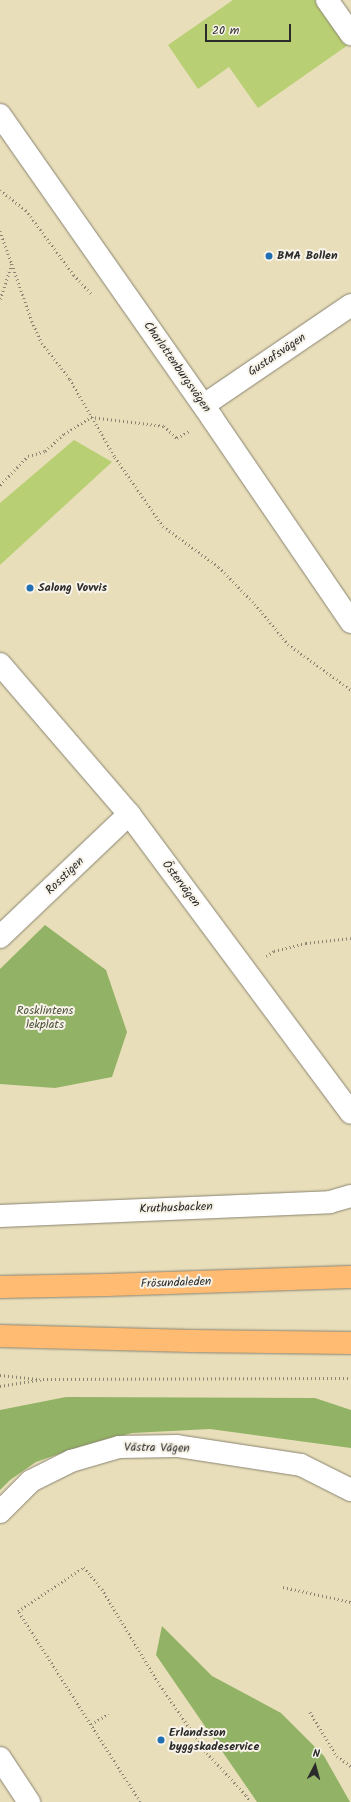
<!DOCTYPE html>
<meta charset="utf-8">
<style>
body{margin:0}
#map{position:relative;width:351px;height:1802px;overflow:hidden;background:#e8deba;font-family:Kalam,sans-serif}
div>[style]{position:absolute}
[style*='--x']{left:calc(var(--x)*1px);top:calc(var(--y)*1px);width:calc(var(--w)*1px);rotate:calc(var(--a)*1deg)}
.green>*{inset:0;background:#b9cf73}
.forest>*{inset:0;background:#92b265}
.path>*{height:2.5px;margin-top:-1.25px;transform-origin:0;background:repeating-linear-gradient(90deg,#8a8472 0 1px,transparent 0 4px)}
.roads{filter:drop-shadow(0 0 1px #8a8472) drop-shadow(0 0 1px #8a8472)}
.minor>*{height:22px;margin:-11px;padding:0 11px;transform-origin:11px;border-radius:11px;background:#fff}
.major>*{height:22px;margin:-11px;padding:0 11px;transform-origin:11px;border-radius:11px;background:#ffbb71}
.dots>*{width:11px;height:11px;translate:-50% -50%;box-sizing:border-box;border:2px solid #f7f3e8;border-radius:50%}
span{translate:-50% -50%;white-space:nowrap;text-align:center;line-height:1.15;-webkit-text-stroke:4px #f7f3e8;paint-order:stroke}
.poi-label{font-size:12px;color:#2b2b2b;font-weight:700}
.left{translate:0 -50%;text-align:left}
.street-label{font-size:12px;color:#2b2b2b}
.park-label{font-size:12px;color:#4e543d}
.north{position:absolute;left:295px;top:1746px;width:40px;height:40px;-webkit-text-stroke:3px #f7f3e8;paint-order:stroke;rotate:6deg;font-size:11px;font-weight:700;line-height:16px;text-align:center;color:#2b2b2b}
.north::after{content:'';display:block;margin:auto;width:14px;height:18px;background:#2b2b2b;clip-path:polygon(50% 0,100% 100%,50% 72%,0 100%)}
.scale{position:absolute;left:205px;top:24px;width:86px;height:18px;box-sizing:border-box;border:2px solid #2b2b2b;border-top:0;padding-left:5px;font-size:12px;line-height:14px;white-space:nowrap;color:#2b2b2b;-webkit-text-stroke:3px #f7f3e8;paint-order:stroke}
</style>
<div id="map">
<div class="green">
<div style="clip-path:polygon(233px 0,317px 0,348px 45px,258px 108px,229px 67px,198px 89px,168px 45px)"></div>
<div style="clip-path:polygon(74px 440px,112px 462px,0 565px,0 503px)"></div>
</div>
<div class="forest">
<div style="clip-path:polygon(45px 925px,106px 970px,127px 1032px,112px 1077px,55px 1088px,0 1084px,0 969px)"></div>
<div style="clip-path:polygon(66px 1397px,315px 1398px,351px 1410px,351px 1448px,210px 1429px,132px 1433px,82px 1446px,36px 1462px,10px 1480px,0 1490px,0 1410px)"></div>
<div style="clip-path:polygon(162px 1626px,212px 1676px,281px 1713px,324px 1756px,350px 1802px,257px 1802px,156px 1655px)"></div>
</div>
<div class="path">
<div style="--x:0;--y:190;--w:33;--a:38"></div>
<div style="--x:26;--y:210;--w:81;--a:53.6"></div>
<div style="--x:74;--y:275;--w:26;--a:47"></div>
<div style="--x:0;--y:231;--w:35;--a:70"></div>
<div style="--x:12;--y:264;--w:39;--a:108"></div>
<div style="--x:12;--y:264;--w:60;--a:70.7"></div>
<div style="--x:32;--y:321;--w:24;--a:66"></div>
<div style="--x:42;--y:343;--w:46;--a:52.1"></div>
<div style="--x:70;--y:379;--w:90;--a:60"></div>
<div style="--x:115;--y:457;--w:84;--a:55.2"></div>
<div style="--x:163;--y:526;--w:69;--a:36.2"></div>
<div style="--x:219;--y:567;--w:52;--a:45.8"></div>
<div style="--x:255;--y:604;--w:52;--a:50.5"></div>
<div style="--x:288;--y:644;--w:78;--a:36.1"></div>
<div style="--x:0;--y:485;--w:40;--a:-46"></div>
<div style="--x:28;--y:456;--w:18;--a:-16"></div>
<div style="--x:45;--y:451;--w:25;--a:-42"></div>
<div style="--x:64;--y:434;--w:32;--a:-32"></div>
<div style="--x:91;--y:417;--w:74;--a:7"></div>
<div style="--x:164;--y:426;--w:18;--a:43"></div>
<div style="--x:177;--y:438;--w:14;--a:-30"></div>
<div style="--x:266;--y:956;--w:9;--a:-32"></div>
<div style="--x:274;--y:951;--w:33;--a:-14"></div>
<div style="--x:306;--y:943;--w:45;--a:-6.3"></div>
<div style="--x:0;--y:1375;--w:38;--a:6"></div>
<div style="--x:0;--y:1386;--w:44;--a:-9.2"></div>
<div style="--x:43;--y:1379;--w:308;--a:-0.2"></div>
<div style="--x:283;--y:1587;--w:70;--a:12.4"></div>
<div style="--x:310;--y:1712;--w:52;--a:58.5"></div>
<div style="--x:337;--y:1756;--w:17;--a:36"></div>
<div style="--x:91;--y:1724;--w:20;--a:-30"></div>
<div style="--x:140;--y:1802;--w:227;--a:-122.6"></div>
<div style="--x:18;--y:1611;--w:79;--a:-33.7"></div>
<div style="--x:84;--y:1567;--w:28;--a:51"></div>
<div style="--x:102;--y:1589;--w:112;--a:58.9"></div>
<div style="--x:160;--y:1685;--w:83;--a:55.3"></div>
<div style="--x:207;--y:1753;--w:57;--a:47.1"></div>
<div style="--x:246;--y:1795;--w:8;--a:60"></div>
</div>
<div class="roads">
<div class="minor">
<div style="--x:327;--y:0;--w:42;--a:54.8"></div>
<div style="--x:0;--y:115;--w:370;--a:55"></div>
<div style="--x:212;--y:418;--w:247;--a:55.7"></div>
<div style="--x:204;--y:405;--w:178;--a:-34.2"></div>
<div style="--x:0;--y:664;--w:198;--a:49.3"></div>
<div style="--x:129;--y:814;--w:372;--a:53.4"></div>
<div style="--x:0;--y:937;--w:178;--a:-43.6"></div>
<div style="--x:0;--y:1216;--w:330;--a:-2.4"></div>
<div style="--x:330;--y:1202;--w:22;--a:-16"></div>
<div style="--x:0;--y:1512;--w:44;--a:-45"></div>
<div style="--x:31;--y:1481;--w:45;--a:-26.6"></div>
<div style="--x:71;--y:1461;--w:50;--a:-16.3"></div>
<div style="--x:119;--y:1447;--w:58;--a:-1"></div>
<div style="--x:177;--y:1446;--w:125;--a:8.7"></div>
<div style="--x:301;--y:1465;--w:56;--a:26.6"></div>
<div style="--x:0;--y:1758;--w:53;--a:56.6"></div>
</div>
<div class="major">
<div style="--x:0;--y:1287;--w:107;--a:-1.1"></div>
<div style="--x:107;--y:1285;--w:244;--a:-1.9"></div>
<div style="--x:0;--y:1336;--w:191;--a:1.5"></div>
<div style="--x:191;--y:1341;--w:160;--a:0.7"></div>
</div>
</div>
<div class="dots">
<div style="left:269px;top:256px;background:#1f6fb2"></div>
<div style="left:30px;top:588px;background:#1f6fb2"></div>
<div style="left:161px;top:1740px;background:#1f6fb2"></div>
</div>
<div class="poi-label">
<span class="left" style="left:277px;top:256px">BMA Bollen</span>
<span class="left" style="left:38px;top:588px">Salong Vovvis</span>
<span class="left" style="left:169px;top:1740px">Erlandsson<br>byggskadeservice</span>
</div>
<div class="street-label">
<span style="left:277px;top:355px;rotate:-34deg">Gustafsvägen</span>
<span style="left:177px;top:367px;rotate:55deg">Charlottenburgsvägen</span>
<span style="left:65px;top:876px;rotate:-44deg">Rosstigen</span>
<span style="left:181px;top:884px;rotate:53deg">Östervägen</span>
<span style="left:176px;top:1208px;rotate:-2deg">Kruthusbacken</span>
<span style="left:176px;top:1283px;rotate:-2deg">Frösundaleden</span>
<span style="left:157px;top:1448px;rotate:1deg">Västra Vägen</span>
</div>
<div class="park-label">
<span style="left:45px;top:1018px">Rosklintens<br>lekplats</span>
</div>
<div class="north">N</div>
<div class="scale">20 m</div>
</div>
